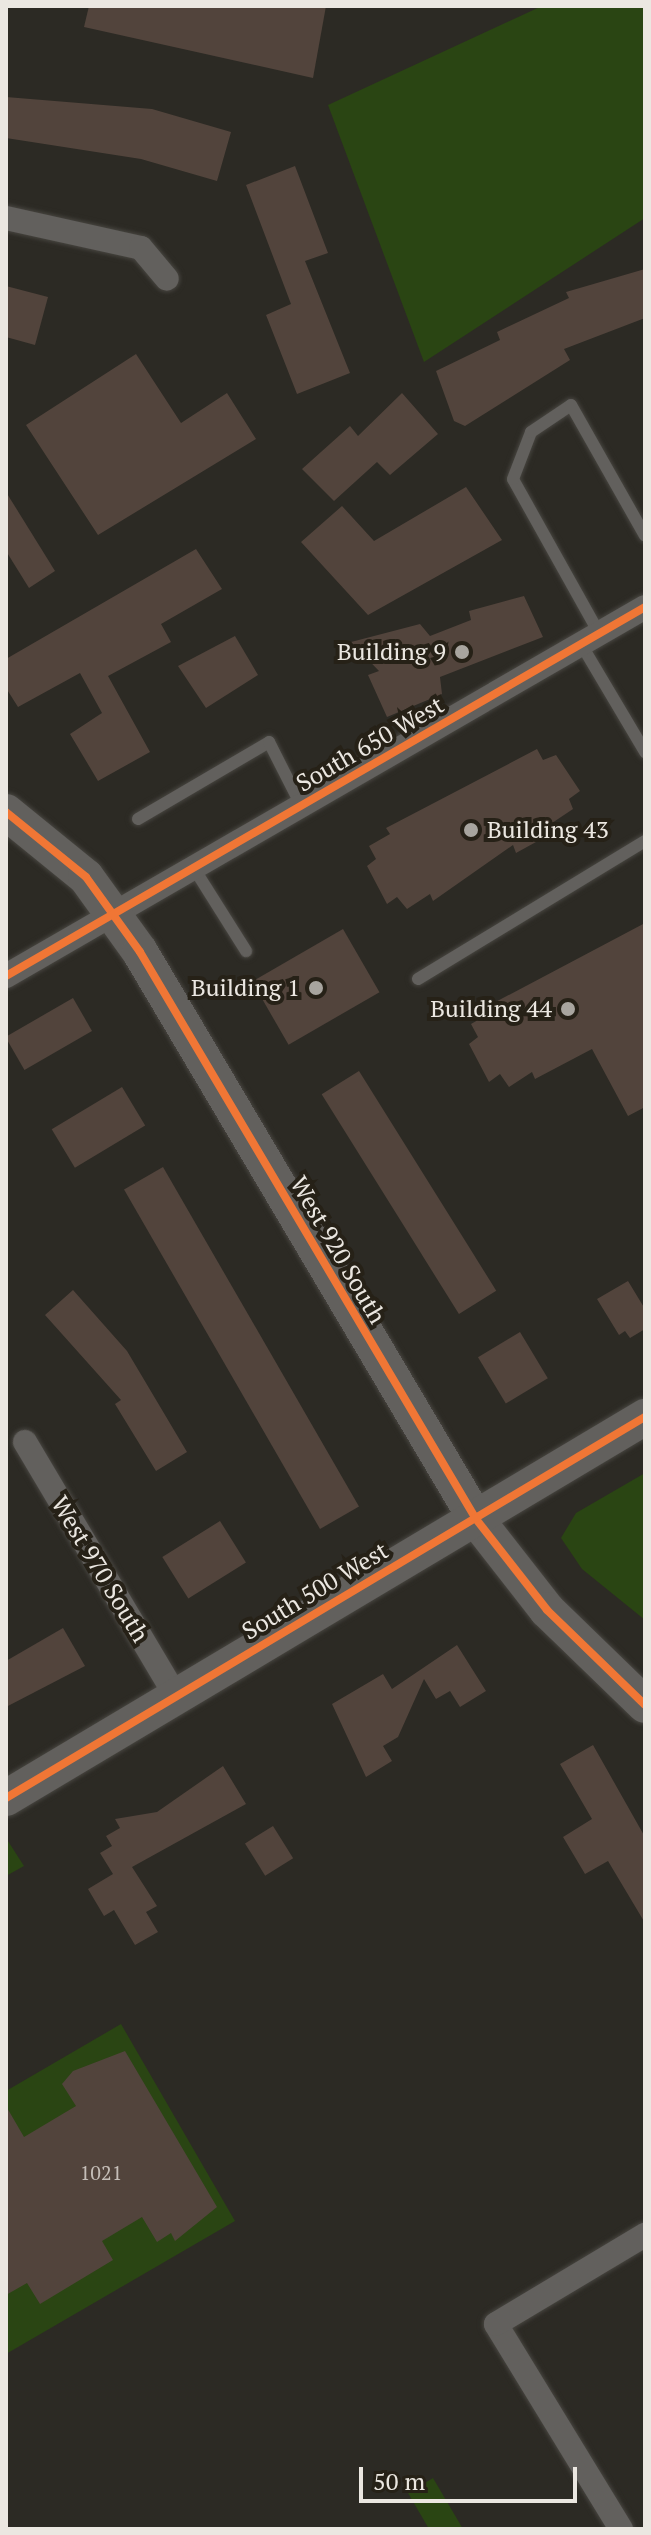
<!DOCTYPE html>
<style>
body{margin:0}
#map{position:relative;width:651px;height:2535px;overflow:hidden;background:#2c2a24;font-family:"PT Serif",serif}
div>[style]{position:absolute}
[style*='--x']{left:calc(var(--x)*1px);top:calc(var(--y)*1px);width:calc(var(--w)*1px);rotate:calc(var(--a)*1deg)}
.green>*{inset:0;background:#2a4513}
.building>*{inset:0;background:#52443c;transform-origin:0 0}
.roads{filter:drop-shadow(0 0 2px #474540) drop-shadow(0 0 2px #474540)}
.lane>*{height:12px;margin:-6px;padding:0 6px;transform-origin:6px;border-radius:6px;background:#62605d}
.street>*{height:24px;margin:-12px;padding:0 12px;transform-origin:12px;border-radius:12px;background:#62605d}
.secondary>*{height:36px;margin:-18px;padding:0 18px;transform-origin:18px;border-radius:18px;background:#62605d}
.cycleway>*{height:8px;margin:-4px;padding:0 4px;transform-origin:4px;border-radius:4px;background:#f07635}
.dots>*{width:22px;height:22px;translate:-50% -50%;box-sizing:border-box;border:4px solid #262117;border-radius:50%}
span{translate:-50% -50%;white-space:nowrap;text-align:center;line-height:1.15;-webkit-text-stroke:8px #262117;paint-order:stroke}
.number-label{font-size:20px;color:#c5beb8}
.number-label span{-webkit-text-stroke-width:0}
.poi-label{font-size:24px;color:#ebe7e1}
.right{translate:-100% -50%;text-align:right}
.left{translate:0 -50%;text-align:left}
.street-label{font-size:24px;color:#ebe7e1}
.frame{position:absolute;inset:0;border:8px solid #ebe7e1;pointer-events:none}
.scale{position:absolute;left:359px;top:2467px;width:218px;height:36px;box-sizing:border-box;border:4px solid #ebe7e1;border-top:0;padding-left:10px;font-size:24px;line-height:28px;white-space:nowrap;color:#ebe7e1;-webkit-text-stroke:6px #262117;paint-order:stroke}
</style>
<div id="map">
<div class="green">
<div style="clip-path:polygon(542px 6px,645px 6px,645px 218px,424px 362px,328px 105px)"></div>
<div style="clip-path:polygon(645px 1473px,645px 1620px,582px 1569px,561px 1538px,576px 1513px)"></div>
<div style="clip-path:polygon(6px 1838px,24px 1866px,6px 1876px)"></div>
<div style="clip-path:polygon(121px 2024px,235px 2221px,6px 2354px,6px 2091px)"></div>
<div style="clip-path:polygon(433px 2478px,463px 2529px,429px 2529px,408px 2493px)"></div>
</div>
<div class="building">
<div style="clip-path:polygon(89px 6px,326px 6px,313px 78px,84px 27px)"></div>
<div style="clip-path:polygon(6px 97px,152px 109px,231px 132px,217px 181px,141px 159px,6px 138px)"></div>
<div style="clip-path:polygon(295px 166px,328px 253px,305px 261px,350px 373px,297px 394px,266px 315px,291px 304px,246px 185px)"></div>
<div style="clip-path:polygon(645px 269px,645px 318px,564px 349px,570px 360px,465px 426px,454px 421px,436px 371px,500px 340px,497px 332px,569px 298px,566px 292px)"></div>
<div style="clip-path:polygon(6px 286px,48px 297px,35px 345px,6px 337px)"></div>
<div style="clip-path:polygon(136px 354px,181px 423px,227px 393px,256px 439px,98px 535px,26px 425px)"></div>
<div style="clip-path:polygon(402px 393px,438px 434px,390px 475px,377px 462px,334px 501px,302px 469px,350px 426px,358px 436px)"></div>
<div style="clip-path:polygon(466px 487px,502px 540px,368px 615px,301px 542px,342px 506px,374px 541px)"></div>
<div style="clip-path:polygon(6px 492px,55px 571px,29px 588px,6px 551px)"></div>
<div style="clip-path:polygon(196px 549px,222px 589px,161px 624px,171px 642px,108px 676px,150px 752px,98px 781px,70px 734px,102px 713px,80px 673px,18px 707px,6px 688px,6px 659px)"></div>
<div style="clip-path:polygon(524px 596px,543px 637px,440px 677px,442px 694px,387px 717px,368px 675px,379px 671px,351px 642px,420px 624px,430px 636px,471px 620px,469px 611px)"></div>
<div style="clip-path:polygon(235px 636px,258px 675px,206px 708px,178px 666px)"></div>
<div style="clip-path:polygon(537px 749px,543px 760px,556px 755px,580px 791px,569px 799px,573px 809px,552px 823px,556px 831px,516px 853px,513px 845px,433px 901px,430px 894px,407px 909px,397px 897px,387px 904px,367px 866px,376px 859px,369px 846px,390px 834px,386px 828px)"></div>
<div style="clip-path:polygon(645px 923px,645px 1107px,628px 1116px,592px 1049px,535px 1079px,532px 1072px,509px 1087px,500px 1074px,489px 1082px,469px 1044px,478px 1037px,471px 1024px,492px 1012px,488px 1006px)"></div>
<div style="left:343px;top:929px;width:73px;height:105px;rotate:60deg"></div>
<div style="left:73px;top:998px;width:38px;height:78px;rotate:60deg"></div>
<div style="left:359px;top:1071px;width:259px;height:44px;rotate:58deg"></div>
<div style="left:122px;top:1087px;width:45px;height:82px;rotate:59deg"></div>
<div style="left:163px;top:1167px;width:392px;height:45px;rotate:60deg"></div>
<div style="clip-path:polygon(628px 1281px,645px 1309px,645px 1329px,630px 1338px,625px 1331px,619px 1335px,597px 1299px)"></div>
<div style="clip-path:polygon(73px 1290px,127px 1351px,187px 1452px,156px 1471px,115px 1404px,121px 1400px,45px 1315px)"></div>
<div style="left:520px;top:1332px;width:54px;height:49px;rotate:59deg"></div>
<div style="left:220px;top:1521px;width:49px;height:68px;rotate:58deg"></div>
<div style="clip-path:polygon(63px 1628px,85px 1666px,6px 1707px,6px 1661px)"></div>
<div style="clip-path:polygon(457px 1645px,486px 1691px,460px 1707px,450px 1691px,436px 1699px,424px 1679px,398px 1737px,383px 1746px,392px 1761px,366px 1777px,332px 1704px,383px 1674px,392px 1689px)"></div>
<div style="clip-path:polygon(593px 1745px,645px 1837px,645px 1923px,608px 1861px,585px 1874px,563px 1837px,592px 1819px,560px 1764px)"></div>
<div style="clip-path:polygon(223px 1766px,246px 1804px,132px 1867px,157px 1906px,146px 1912px,158px 1932px,135px 1945px,114px 1910px,104px 1916px,88px 1889px,113px 1874px,100px 1853px,112px 1846px,106px 1836px,120px 1828px,115px 1819px,157px 1812px)"></div>
<div style="left:273px;top:1826px;width:38px;height:33px;rotate:58deg"></div>
<div style="clip-path:polygon(125px 2051px,217px 2207px,175px 2241px,171px 2233px,157px 2242px,142px 2217px,102px 2241px,113px 2260px,40px 2304px,27px 2283px,6px 2295px,6px 2106px,24px 2137px,76px 2106px,62px 2084px,73px 2071px)"></div>
</div>
<div class="roads">
<div class="lane">
<div style="--x:599;--y:633;--w:176;--a:-119.2"></div>
<div style="--x:513;--y:479;--w:50;--a:-69"></div>
<div style="--x:531;--y:432;--w:48;--a:-34"></div>
<div style="--x:571;--y:405;--w:150;--a:60.5"></div>
<div style="--x:581;--y:644;--w:126;--a:59.3"></div>
<div style="--x:138;--y:819;--w:152;--a:-30.4"></div>
<div style="--x:269;--y:742;--w:73;--a:63.1"></div>
<div style="--x:195;--y:870;--w:96;--a:57.8"></div>
<div style="--x:418;--y:979;--w:266;--a:-31.3"></div>
</div>
<div class="street">
<div style="--x:6;--y:218;--w:138;--a:12.5"></div>
<div style="--x:141;--y:248;--w:40;--a:50"></div>
<div style="--x:6;--y:976;--w:738;--a:-30"></div>
<div style="--x:25;--y:1442;--w:295;--a:59.3"></div>
<div style="--x:621;--y:2529;--w:240;--a:-121.4"></div>
<div style="--x:496;--y:2324;--w:174;--a:-30.9"></div>
</div>
<div class="secondary">
<div style="--x:6;--y:812;--w:103;--a:39.1"></div>
<div style="--x:86;--y:877;--w:92;--a:54.2"></div>
<div style="--x:140;--y:952;--w:659;--a:59.35"></div>
<div style="--x:476;--y:1519;--w:115;--a:52"></div>
<div style="--x:547;--y:1610;--w:136;--a:44.1"></div>
<div style="--x:6;--y:1798;--w:744;--a:-30.81"></div>
</div>
</div>
<div class="cycleway">
<div style="--x:6;--y:812;--w:103;--a:39.1"></div>
<div style="--x:86;--y:877;--w:92;--a:54.2"></div>
<div style="--x:140;--y:952;--w:659;--a:59.35"></div>
<div style="--x:476;--y:1519;--w:115;--a:52"></div>
<div style="--x:547;--y:1610;--w:136;--a:44.1"></div>
<div style="--x:6;--y:976;--w:738;--a:-30"></div>
<div style="--x:6;--y:1798;--w:744;--a:-30.81"></div>
</div>
<div class="dots">
<div style="left:462px;top:652px;background:#a8a59f"></div>
<div style="left:471px;top:830px;background:#a8a59f"></div>
<div style="left:316px;top:988px;background:#a8a59f"></div>
<div style="left:568px;top:1009px;background:#a8a59f"></div>
</div>
<div class="number-label">
<span style="left:101px;top:2172px">1021</span>
</div>
<div class="poi-label">
<span class="right" style="left:446px;top:652px">Building 9</span>
<span class="left" style="left:487px;top:830px">Building 43</span>
<span class="right" style="left:300px;top:988px">Building 1</span>
<span class="right" style="left:552px;top:1009px">Building 44</span>
</div>
<div class="street-label">
<span style="left:370px;top:744px;rotate:-30deg">South 650 West</span>
<span style="left:338px;top:1250px;rotate:60deg">West 920 South</span>
<span style="left:100px;top:1569px;rotate:59deg">West 970 South</span>
<span style="left:315px;top:1591px;rotate:-31deg">South 500 West</span>
</div>
<div class="frame"></div>
<div class="scale">50 m</div>
</div>
